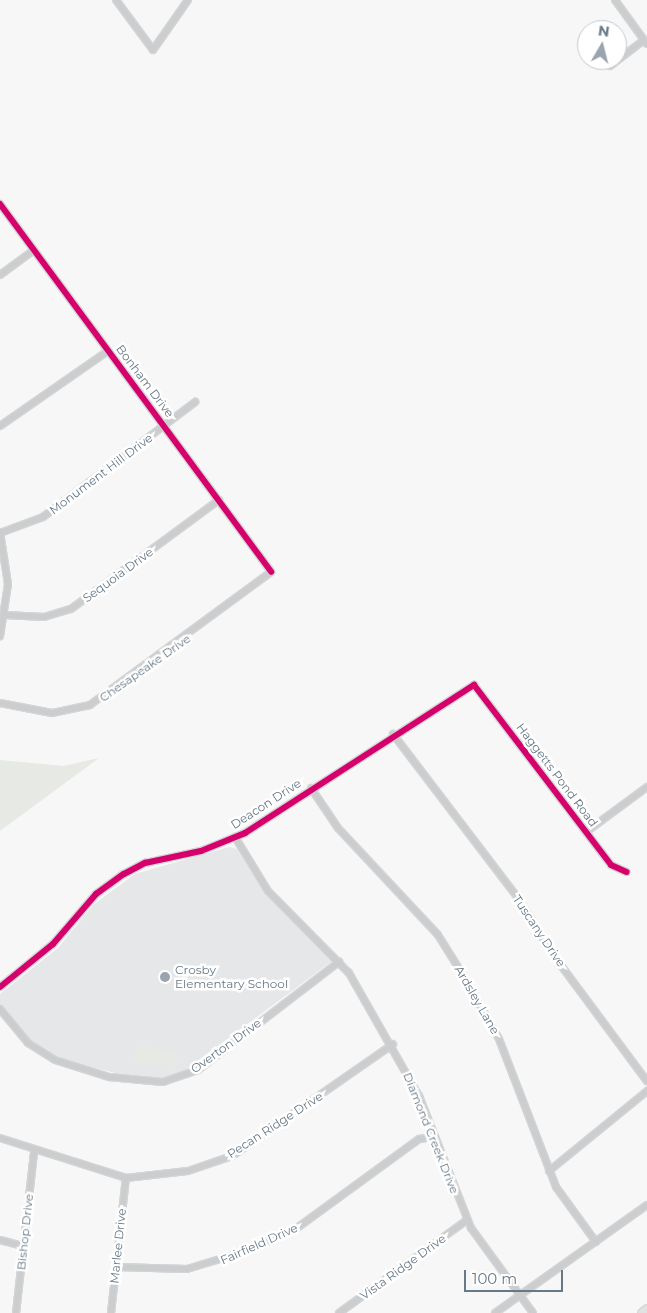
<!DOCTYPE html>
<html>
<head>
<meta charset="utf-8">
<style>
  body { margin:0 }
  #map { position:relative; width:647px; height:1313px; overflow:hidden; background:#f7f7f7; font-family:Montserrat,sans-serif }
  div>[style] { position:absolute }
  .built>* { inset:0; background:#e6e7e8 }
  .green>* { inset:0; background:#e6e9e4 }
  .roads { filter:drop-shadow(1px 0 #d4d5d6) drop-shadow(-1px 0 #d4d5d6) drop-shadow(0 1px #d4d5d6) drop-shadow(0 -1px #d4d5d6) }
  .minor>* { height:6px; margin:-3px; padding:0 3px; transform-origin:3px; border-radius:3px; background:#cccdce }
  .secondary>* { height:9px; margin:-4.5px; padding:0 4.5px; transform-origin:4.5px; border-radius:4.5px; background:#e0e1e1 }
  .cycleway>* { height:6px; margin:-3px; padding:0 3px; transform-origin:3px; border-radius:3px; background:#d6006c }
  .dots>* { width:14px; height:14px; translate:-50% -50%; box-sizing:border-box; border:2px solid #fff; border-radius:50% }
  span { translate:-50% -50%; white-space:nowrap; text-align:center; line-height:1.15; -webkit-text-stroke:5px #fff; paint-order:stroke }
  .street-label { font-size:12px; color:#677887 }
  .poi-label { font-size:12px; color:#677887 }
  .left { translate:0 -50%; text-align:left }
  .north { position:absolute; left:577px; top:20px; width:50px; height:50px; box-sizing:border-box; background:#fff; border:1px solid #c2c9cf; border-radius:50%; rotate:8deg; font-size:14px; font-weight:700; line-height:20px; text-align:center; color:#677887 }
  .north::after { content:''; display:block; margin:auto; width:18px; height:22px; background:#99a4ae; clip-path:polygon(50% 0,100% 100%,50% 72%,0 100%) }
  .scale { position:absolute; left:464px; top:1270px; width:99px; height:22px; box-sizing:border-box; border:2px solid #677887; border-top:0; padding-left:6px; font-size:15px; line-height:18px; white-space:nowrap; color:#677887; -webkit-text-stroke:4px #fff; paint-order:stroke }
</style>
</head>
<body>
<div id="map">
  <div class="built">
    <div style="clip-path:polygon(229px 847px,237px 849px,263px 891px,332px 961px,183px 1072px,165px 1078px,127px 1076px,64px 1060px,26px 1037px,0 1005px,0 994px,58px 948px,93px 905px,135px 874px)"></div>
  </div>
  <div class="green">
    <div style="clip-path:polygon(99px 758px,0 831px,0 760px,64px 766px)"></div>
    <div style="clip-path:polygon(148px 1046px,178px 1055px,176px 1066px,133px 1062px,137px 1047px)"></div>
  </div>
  <div class="roads">
    <div class="minor">
      <div style="left:116px;top:0;width:62px;rotate:53.5deg"></div>
      <div style="left:153px;top:50px;width:61px;rotate:-55deg"></div>
      <div style="left:615px;top:0;width:54px;rotate:54deg"></div>
      <div style="left:610px;top:66px;width:43px;rotate:-37.4deg"></div>
      <div style="left:0;top:204px;width:457px;rotate:53.6deg"></div>
      <div style="left:271px;top:572px;width:225px;rotate:143.7deg"></div>
      <div style="left:90px;top:705px;width:39px;rotate:168deg"></div>
      <div style="left:52px;top:713px;width:53px;rotate:-169.1deg"></div>
      <div style="left:0;top:275px;width:42px;rotate:-36.3deg"></div>
      <div style="left:0;top:426px;width:131px;rotate:-34.8deg"></div>
      <div style="left:0;top:532px;width:53px;rotate:81.3deg"></div>
      <div style="left:8px;top:584px;width:53px;rotate:98.7deg"></div>
      <div style="left:0;top:533px;width:46px;rotate:-20.4deg"></div>
      <div style="left:43px;top:517px;width:191px;rotate:-37.1deg"></div>
      <div style="left:5px;top:615px;width:39px;rotate:3deg"></div>
      <div style="left:44px;top:617px;width:28px;rotate:-17deg"></div>
      <div style="left:71px;top:609px;width:184px;rotate:-36.4deg"></div>
      <div style="left:393px;top:734px;width:206px;rotate:52.7deg"></div>
      <div style="left:518px;top:898px;width:68px;rotate:58.2deg"></div>
      <div style="left:554px;top:956px;width:156px;rotate:53.4deg"></div>
      <div style="left:311px;top:788px;width:48px;rotate:56deg"></div>
      <div style="left:338px;top:828px;width:146px;rotate:46.9deg"></div>
      <div style="left:438px;top:935px;width:47px;rotate:58deg"></div>
      <div style="left:463px;top:975px;width:73px;rotate:60.6deg"></div>
      <div style="left:499px;top:1039px;width:159px;rotate:68.9deg"></div>
      <div style="left:556px;top:1187px;width:68px;rotate:54deg"></div>
      <div style="left:586px;top:832px;width:76px;rotate:-36.4deg"></div>
      <div style="left:235px;top:837px;width:63px;rotate:58.6deg"></div>
      <div style="left:268px;top:891px;width:115px;rotate:45.4deg"></div>
      <div style="left:349px;top:973px;width:142px;rotate:60.4deg"></div>
      <div style="left:419px;top:1096px;width:142px;rotate:68.5deg"></div>
      <div style="left:471px;top:1228px;width:105px;rotate:53.9deg"></div>
      <div style="left:0;top:987px;width:68px;rotate:-39.1deg"></div>
      <div style="left:53px;top:944px;width:66px;rotate:-49.3deg"></div>
      <div style="left:96px;top:894px;width:34px;rotate:-36deg"></div>
      <div style="left:124px;top:874px;width:24px;rotate:-28deg"></div>
      <div style="left:145px;top:863px;width:57px;rotate:-12.1deg"></div>
      <div style="left:201px;top:851px;width:48px;rotate:-22.2deg"></div>
      <div style="left:245px;top:833px;width:273px;rotate:-32.9deg"></div>
      <div style="left:474px;top:685px;width:226px;rotate:52.7deg"></div>
      <div style="left:611px;top:865px;width:17px;rotate:24deg"></div>
      <div style="left:0;top:1009px;width:44px;rotate:50.5deg"></div>
      <div style="left:28px;top:1043px;width:32px;rotate:32deg"></div>
      <div style="left:55px;top:1060px;width:57px;rotate:17.5deg"></div>
      <div style="left:109px;top:1077px;width:54px;rotate:5.3deg"></div>
      <div style="left:163px;top:1082px;width:37px;rotate:-19deg"></div>
      <div style="left:198px;top:1070px;width:178px;rotate:-37.5deg"></div>
      <div style="left:0;top:1138px;width:132px;rotate:17.6deg"></div>
      <div style="left:126px;top:1178px;width:62px;rotate:-6.4deg"></div>
      <div style="left:188px;top:1171px;width:46px;rotate:-18.8deg"></div>
      <div style="left:232px;top:1156px;width:196px;rotate:-34.8deg"></div>
      <div style="left:549px;top:1171px;width:127px;rotate:-39.2deg"></div>
      <div style="left:0;top:1240px;width:24px;rotate:15deg"></div>
      <div style="left:116px;top:1267px;width:71px;rotate:1.6deg"></div>
      <div style="left:187px;top:1269px;width:66px;rotate:-16.8deg"></div>
      <div style="left:250px;top:1250px;width:52px;rotate:-25.1deg"></div>
      <div style="left:297px;top:1228px;width:151px;rotate:-36.1deg"></div>
      <div style="left:419px;top:1139px;width:15px;rotate:-8deg"></div>
      <div style="left:16px;top:1313px;width:162px;rotate:-83.6deg"></div>
      <div style="left:111px;top:1313px;width:136px;rotate:-83.7deg"></div>
      <div style="left:339px;top:1313px;width:158px;rotate:-36deg"></div>
      <div style="left:495px;top:1313px;width:186px;rotate:-35.4deg"></div>
    </div>
    <div class="secondary">
      <div style="left:642px;top:1313px;width:6px;rotate:-39deg"></div>
    </div>
  </div>
  <div class="cycleway">
    <div style="left:0;top:204px;width:457px;rotate:53.6deg"></div>
    <div style="left:0;top:987px;width:68px;rotate:-39.1deg"></div>
    <div style="left:53px;top:944px;width:66px;rotate:-49.3deg"></div>
    <div style="left:96px;top:894px;width:34px;rotate:-36deg"></div>
    <div style="left:124px;top:874px;width:24px;rotate:-28deg"></div>
    <div style="left:145px;top:863px;width:57px;rotate:-12.1deg"></div>
    <div style="left:201px;top:851px;width:48px;rotate:-22.2deg"></div>
    <div style="left:245px;top:833px;width:273px;rotate:-32.9deg"></div>
    <div style="left:474px;top:685px;width:226px;rotate:52.7deg"></div>
    <div style="left:611px;top:865px;width:17px;rotate:24deg"></div>
  </div>
  <div class="dots">
    <div style="left:165px;top:977px;background:#99a4ae"></div>
  </div>
  <div class="street-label">
    <span style="left:145px;top:381px;rotate:53deg">Bonham Drive</span>
    <span style="left:101px;top:474px;rotate:-37deg">Monument Hill Drive</span>
    <span style="left:118px;top:575px;rotate:-36deg">Sequoia Drive</span>
    <span style="left:145px;top:668px;rotate:-35deg">Chesapeake Drive</span>
    <span style="left:557px;top:775px;rotate:53deg">Haggetts Pond Road</span>
    <span style="left:266px;top:804px;rotate:-33deg">Deacon Drive</span>
    <span style="left:539px;top:931px;rotate:56deg">Tuscany Drive</span>
    <span style="left:477px;top:1000px;rotate:60deg">Ardsley Lane</span>
    <span style="left:226px;top:1046px;rotate:-36deg">Overton Drive</span>
    <span style="left:275px;top:1125px;rotate:-33deg">Pecan Ridge Drive</span>
    <span style="left:431px;top:1133px;rotate:68deg">Diamond Creek Drive</span>
    <span style="left:25px;top:1232px;rotate:-84deg">Bishop Drive</span>
    <span style="left:259px;top:1244px;rotate:-24deg">Fairfield Drive</span>
    <span style="left:118px;top:1246px;rotate:-84deg">Marlee Drive</span>
    <span style="left:403px;top:1267px;rotate:-36deg">Vista Ridge Drive</span>
  </div>
  <div class="poi-label">
    <span class="left" style="left:175px;top:977px">Crosby<br>Elementary School</span>
  </div>
  <div class="north">N</div>
  <div class="scale">100 m</div>
</div>
</body>
</html>
